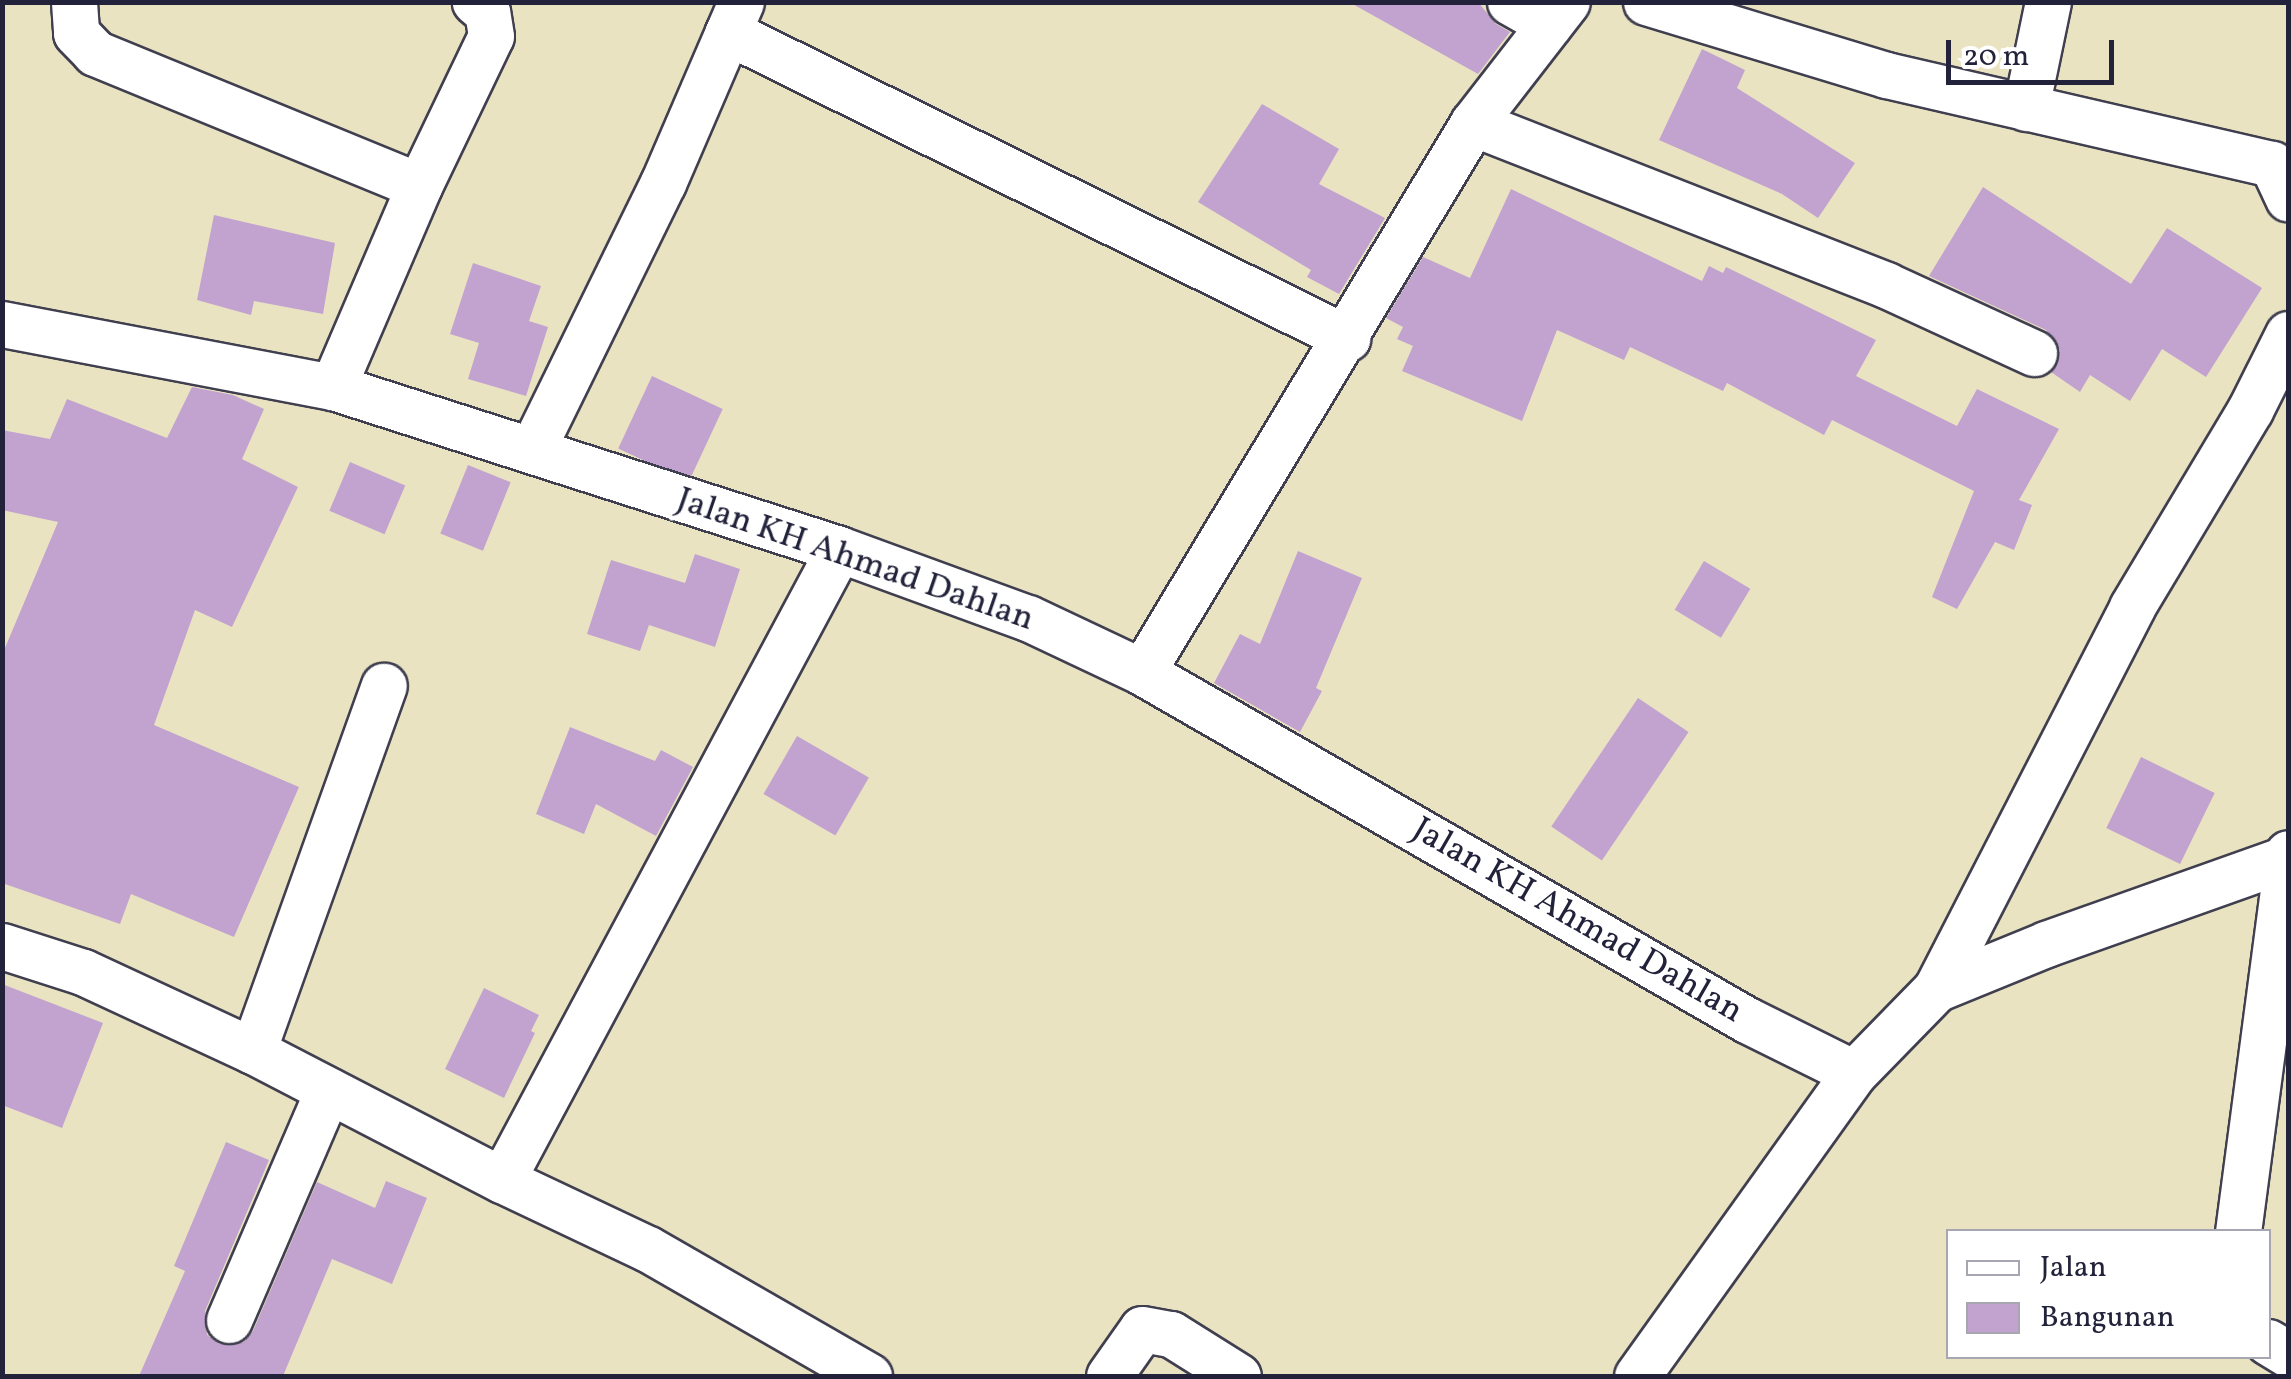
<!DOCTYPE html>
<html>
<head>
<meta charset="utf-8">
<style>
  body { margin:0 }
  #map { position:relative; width:2291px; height:1379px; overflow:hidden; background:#e9e3c2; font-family:Vollkorn,serif }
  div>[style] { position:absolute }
  .building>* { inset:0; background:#c2a3cf; transform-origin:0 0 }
  .roads { filter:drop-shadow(2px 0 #403f4f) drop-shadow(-2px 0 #403f4f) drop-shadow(0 2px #403f4f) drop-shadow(0 -2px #403f4f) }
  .minor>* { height:45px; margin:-22.5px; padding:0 22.5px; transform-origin:22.5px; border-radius:22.5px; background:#fff }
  span { translate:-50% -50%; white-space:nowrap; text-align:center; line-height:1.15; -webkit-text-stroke:9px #fff; paint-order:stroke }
  .street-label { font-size:35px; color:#22223b }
  .frame { position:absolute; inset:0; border:5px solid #22223b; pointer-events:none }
  .legend { position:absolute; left:1946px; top:1229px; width:325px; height:130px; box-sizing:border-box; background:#fff; border:2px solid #a7a7b1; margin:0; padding:12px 18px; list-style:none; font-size:30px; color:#22223b }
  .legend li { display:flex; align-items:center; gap:20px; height:50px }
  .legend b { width:50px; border:2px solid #a7a7b1 }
  .scale { position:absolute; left:1946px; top:40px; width:168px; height:45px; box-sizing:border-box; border:5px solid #22223b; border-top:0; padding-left:12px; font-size:30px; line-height:35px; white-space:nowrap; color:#22223b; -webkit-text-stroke:8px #fff; paint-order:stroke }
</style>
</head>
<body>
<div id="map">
  <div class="building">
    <div style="clip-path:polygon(1349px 2px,1478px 2px,1496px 24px,1510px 32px,1478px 74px)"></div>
    <div style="clip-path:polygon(1702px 49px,1745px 70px,1737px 88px,1855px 163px,1818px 218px,1782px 194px,1659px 140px)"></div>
    <div style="clip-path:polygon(1262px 104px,1339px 149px,1319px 184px,1385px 218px,1339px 294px,1307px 277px,1311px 270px,1198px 202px)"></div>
    <div style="clip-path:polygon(1983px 187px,2131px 284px,2167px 228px,2262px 288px,2206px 377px,2162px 349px,2130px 401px,2090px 375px,2080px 392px,2051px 372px,2060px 350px,2046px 330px,1929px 276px)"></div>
    <div style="clip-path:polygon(1511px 189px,1702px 281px,1709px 266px,1723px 273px,1726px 267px,1876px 340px,1856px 376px,1957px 426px,1977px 389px,2059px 429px,2019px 500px,2032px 505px,2014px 550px,1995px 542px,1957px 609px,1932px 597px,1974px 491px,1832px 420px,1824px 435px,1727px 383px,1723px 391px,1630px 347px,1624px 360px,1557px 330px,1522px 421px,1402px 371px,1413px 346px,1397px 339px,1403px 327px,1386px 318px,1423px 257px,1470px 278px)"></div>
    <div style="clip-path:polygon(214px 215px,335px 243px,323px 314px,254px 301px,251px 315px,197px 300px)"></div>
    <div style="clip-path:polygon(473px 263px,541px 286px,529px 321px,548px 327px,526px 396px,468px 379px,479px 343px,450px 334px)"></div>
    <div style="left:652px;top:376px;width:78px;height:80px;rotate:25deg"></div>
    <div style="clip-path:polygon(192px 387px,233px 395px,264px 409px,242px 459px,298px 487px,232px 627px,195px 610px,154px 725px,299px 787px,234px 937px,131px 894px,120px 924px,2px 883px,2px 655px,58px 522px,2px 510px,2px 430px,50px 439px,67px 399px,167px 438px)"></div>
    <div style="left:350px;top:462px;width:60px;height:53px;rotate:23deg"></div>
    <div style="left:468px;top:465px;width:46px;height:74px;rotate:22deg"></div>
    <div style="clip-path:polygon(1298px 551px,1362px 578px,1316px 688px,1322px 691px,1300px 732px,1214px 683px,1240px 634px,1260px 644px)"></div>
    <div style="clip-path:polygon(695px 554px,740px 569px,715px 647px,649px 625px,640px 651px,587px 634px,611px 560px,685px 583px)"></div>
    <div style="left:1704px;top:561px;width:54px;height:57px;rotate:31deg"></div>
    <div style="left:1638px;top:698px;width:61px;height:155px;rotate:34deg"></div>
    <div style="clip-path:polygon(570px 727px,655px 761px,661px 750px,693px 767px,656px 836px,596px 804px,584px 834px,536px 814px)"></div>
    <div style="left:797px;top:736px;width:83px;height:67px;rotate:30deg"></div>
    <div style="left:2141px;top:757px;width:82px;height:79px;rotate:26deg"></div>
    <div style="clip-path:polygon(2px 984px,103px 1023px,62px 1128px,2px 1105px)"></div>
    <div style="clip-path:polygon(484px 988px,539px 1015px,531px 1031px,535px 1033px,504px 1098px,445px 1069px)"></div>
    <div style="clip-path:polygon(226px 1142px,269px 1160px,205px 1311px,207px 1335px,220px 1344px,244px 1342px,253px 1331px,317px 1182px,375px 1208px,386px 1181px,427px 1198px,392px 1284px,332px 1259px,283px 1376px,139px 1376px,185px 1271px,174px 1266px)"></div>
  </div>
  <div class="roads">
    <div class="minor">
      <div style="left:74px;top:2px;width:31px;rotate:86deg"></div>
      <div style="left:76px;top:33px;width:28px;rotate:46deg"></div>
      <div style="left:95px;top:53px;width:350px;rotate:22.3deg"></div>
      <div style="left:419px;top:186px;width:219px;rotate:113.2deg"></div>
      <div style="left:1510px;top:2px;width:45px;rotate:29.4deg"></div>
      <div style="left:1646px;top:2px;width:251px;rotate:16.9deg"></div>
      <div style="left:1886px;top:75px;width:396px;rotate:13deg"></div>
      <div style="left:2272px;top:164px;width:38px;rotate:65deg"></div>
      <div style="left:728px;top:32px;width:691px;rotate:26.31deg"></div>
      <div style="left:2026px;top:108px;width:108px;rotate:-78.3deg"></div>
      <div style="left:1473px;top:123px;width:444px;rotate:21.4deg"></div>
      <div style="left:1886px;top:285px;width:163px;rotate:24.7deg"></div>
      <div style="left:419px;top:186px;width:166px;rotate:-64.4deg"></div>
      <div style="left:491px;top:36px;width:24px;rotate:-99deg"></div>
      <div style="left:487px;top:12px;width:16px;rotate:-140deg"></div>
      <div style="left:2px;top:324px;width:337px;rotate:10.8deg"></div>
      <div style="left:333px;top:387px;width:531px;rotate:17.75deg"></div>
      <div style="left:839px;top:549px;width:201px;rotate:20.1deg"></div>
      <div style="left:1028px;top:618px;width:126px;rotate:25.3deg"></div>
      <div style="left:1142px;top:672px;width:698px;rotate:29.91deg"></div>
      <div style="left:1747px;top:1020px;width:119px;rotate:26.4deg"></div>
      <div style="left:1854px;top:1073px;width:117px;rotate:-45.7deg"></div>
      <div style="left:1936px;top:989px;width:119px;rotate:-22.2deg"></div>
      <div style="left:2046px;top:944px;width:257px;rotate:-19.6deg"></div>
      <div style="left:533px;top:448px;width:295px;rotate:-63.9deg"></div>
      <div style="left:663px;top:183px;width:197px;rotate:-66.7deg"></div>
      <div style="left:1142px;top:672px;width:641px;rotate:-58.91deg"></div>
      <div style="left:1473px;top:123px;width:153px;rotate:-52.2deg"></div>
      <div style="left:2px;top:946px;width:85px;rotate:17.8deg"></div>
      <div style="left:83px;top:972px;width:187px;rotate:24.9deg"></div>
      <div style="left:253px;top:1051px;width:280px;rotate:27.4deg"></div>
      <div style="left:502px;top:1180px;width:161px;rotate:25.3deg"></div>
      <div style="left:648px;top:1249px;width:255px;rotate:29.9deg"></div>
      <div style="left:1936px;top:989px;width:429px;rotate:-62.8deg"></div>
      <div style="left:2132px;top:607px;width:230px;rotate:-59.1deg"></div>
      <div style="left:2250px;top:410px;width:85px;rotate:-63.4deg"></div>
      <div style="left:253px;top:1051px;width:388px;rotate:-70.3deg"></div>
      <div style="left:502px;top:1180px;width:715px;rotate:-61.89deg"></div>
      <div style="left:2238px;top:1232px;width:382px;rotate:-82.5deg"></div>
      <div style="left:229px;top:1320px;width:250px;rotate:-66.7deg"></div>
      <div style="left:2268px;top:1342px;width:23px;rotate:31deg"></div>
      <div style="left:1109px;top:1376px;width:57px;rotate:-54.9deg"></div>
      <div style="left:1142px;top:1329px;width:29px;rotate:10deg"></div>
      <div style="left:1171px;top:1334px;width:79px;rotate:32.1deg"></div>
      <div style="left:1637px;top:1376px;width:373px;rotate:-54.4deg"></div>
    </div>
  </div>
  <div class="street-label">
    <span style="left:855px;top:560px;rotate:19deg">Jalan KH Ahmad Dahlan</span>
    <span style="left:1577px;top:921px;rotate:30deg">Jalan KH Ahmad Dahlan</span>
  </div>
  <div class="frame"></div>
  <ul class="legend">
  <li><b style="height:12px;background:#fff"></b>Jalan</li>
  <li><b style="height:28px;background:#c2a3cf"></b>Bangunan</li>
  </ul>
  <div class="scale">20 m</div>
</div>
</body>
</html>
